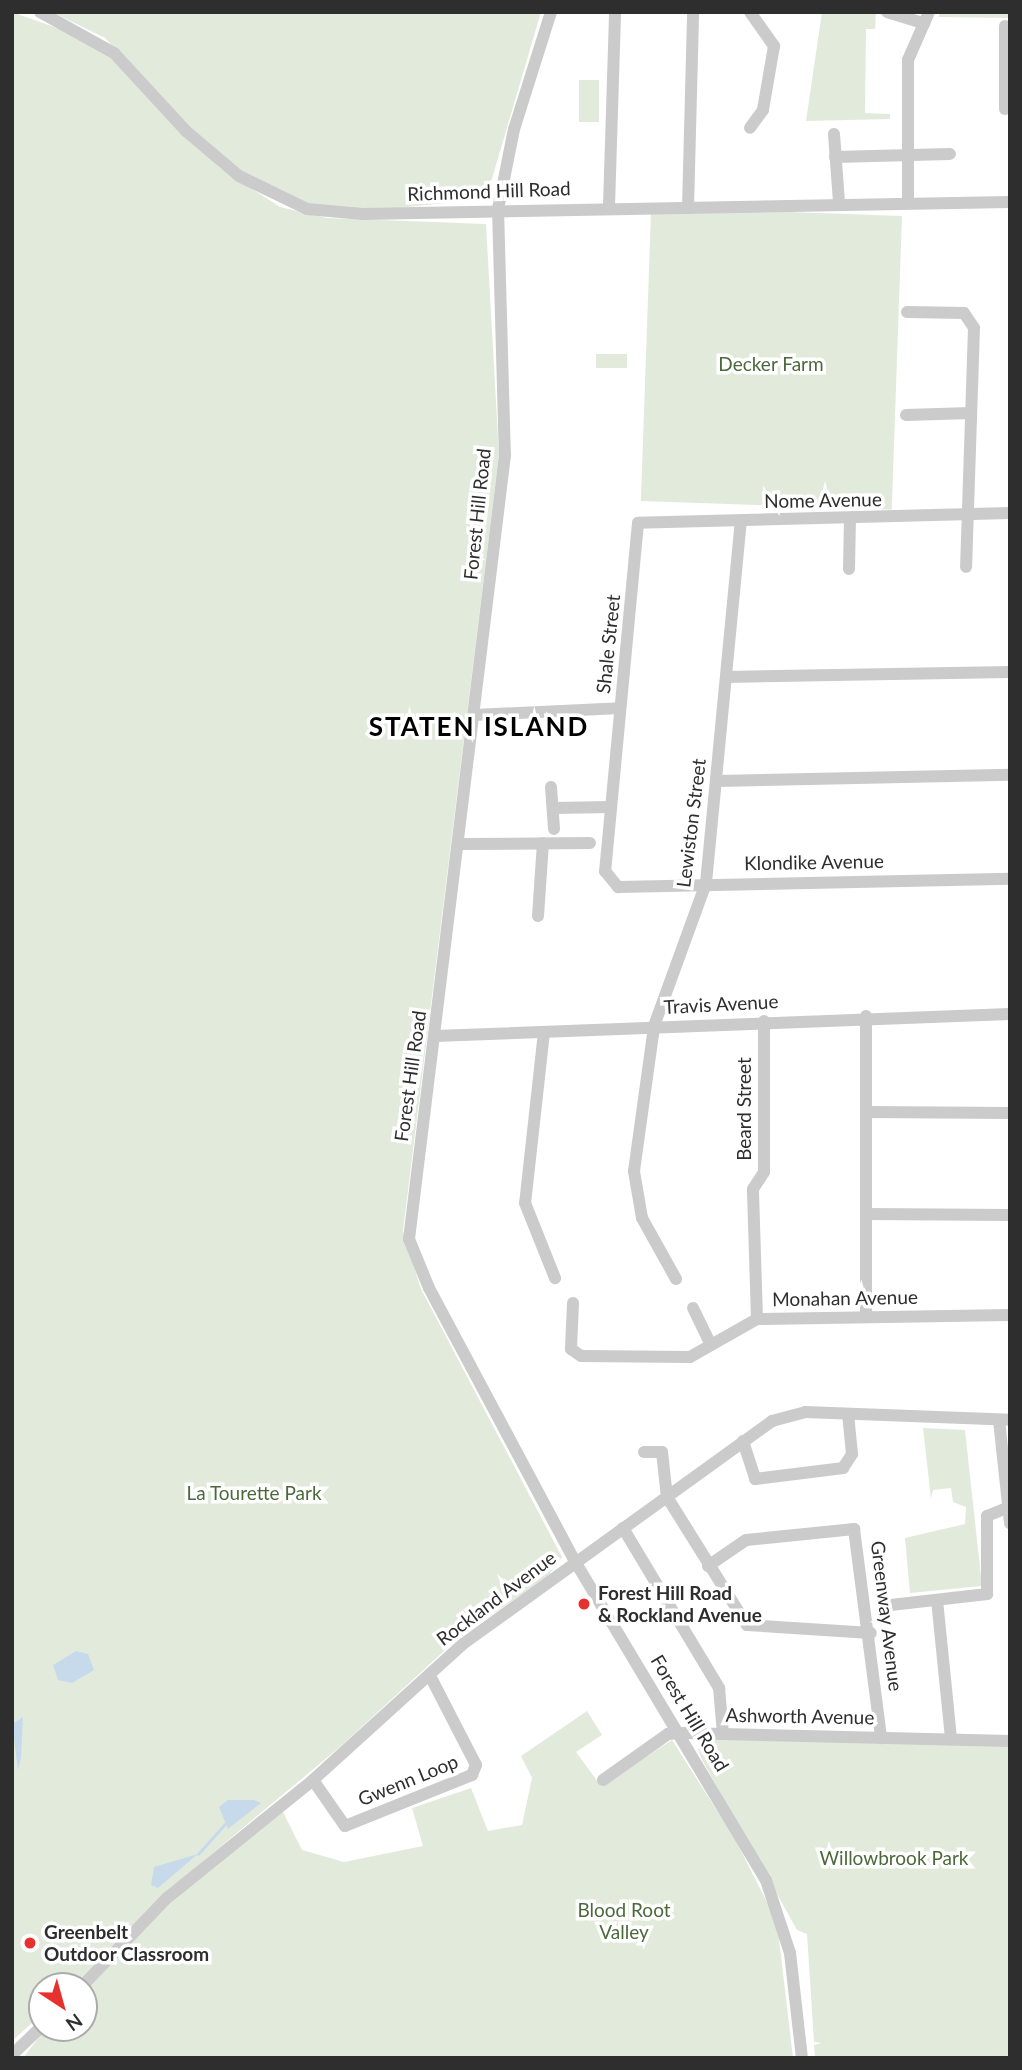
<!DOCTYPE html>
<html>
<head>
<meta charset="utf-8">
<style>
  body { margin:0 }
  #map { position:relative; width:1022px; height:2070px; overflow:hidden; background:#fff; font-family:Lato,sans-serif }
  div>[style] { position:absolute }
  .green>* { inset:0; background:#e2ebdb; transform-origin:0 0 }
  .water>* { inset:0; background:#c7daeb }
  .stream>* { height:2.5px; margin:-1.25px; padding:0 1.25px; transform-origin:1.25px; border-radius:1.25px; background:#c7daeb }
  .minor>* { height:12px; margin:-6px; padding:0 6px; transform-origin:6px; border-radius:6px; background:#cbcbcb }
  .dots>* { width:19px; height:19px; translate:-50% -50%; box-sizing:border-box; border:4px solid #fff; border-radius:50% }
  span { translate:-50% -50%; white-space:nowrap; text-align:center; line-height:1.15; -webkit-text-stroke:7px #fff; paint-order:stroke }
  .street-label { font-size:19px; color:#2e2e2e }
  .park-label { font-size:19px; color:#4c693b }
  .poi-label { font-size:19px; color:#2e2e2e; font-weight:700 }
  .left { translate:0 -50%; text-align:left }
  .district-label { font-size:26px; color:#000; font-weight:700; letter-spacing:2px }
  .frame { position:absolute; inset:0; border:14px solid #2e2e2e; pointer-events:none }
  .north { position:absolute; left:28px; top:1972px; width:70px; height:70px; box-sizing:border-box; background:#fff; border:2px solid #ababab; border-radius:50%; rotate:144deg; font-size:19px; font-weight:700; line-height:28px; text-align:center; color:#2e2e2e }
  .north::after { content:''; display:block; margin:auto; width:24px; height:32px; background:#e6322e; clip-path:polygon(50% 0,100% 100%,50% 72%,0 100%) }
</style>
</head>
<body>
<div id="map">
  <div class="green">
    <div style="clip-path:polygon(12px 12px,85px 38px,121px 66px,220px 168px,280px 207px,327px 218px,486px 224px,499px 455px,403px 1231px,421px 1289px,562px 1557px,548px 1576px,457px 1639px,341px 1746px,160px 1897px,73px 1986px,42px 1986px,42px 2014px,12px 2041px)"></div>
    <div style="clip-path:polygon(52px 12px,541px 12px,486px 199px,377px 210px,307px 206px,261px 186px,204px 141px,105px 38px)"></div>
    <div style="clip-path:polygon(822px 12px,876px 12px,875px 29px,866px 29px,865px 113px,890px 114px,890px 119px,806px 121px)"></div>
    <div style="clip-path:polygon(941px 12px,1010px 12px,1010px 18px,938px 17px)"></div>
    <div style="left:579px;top:80px;width:20px;height:42px"></div>
    <div style="left:902px;top:216px;width:294px;height:251px;rotate:92deg"></div>
    <div style="left:627px;top:354px;width:14px;height:31px;rotate:90deg"></div>
    <div style="clip-path:polygon(923px 1428px,965px 1430px,982px 1586px,910px 1593px,905px 1538px,965px 1524px,966px 1507px,953px 1502px,951px 1488px,933px 1490px,931px 1499px)"></div>
    <div style="clip-path:polygon(587px 1711px,602px 1735px,576px 1752px,601px 1786px,672px 1740px,735px 1839px,777px 1922px,793px 2058px,23px 2058px,46px 2028px,84px 2028px,84px 1990px,189px 1885px,283px 1812px,302px 1850px,344px 1862px,423px 1846px,412px 1808px,471px 1788px,488px 1831px,522px 1825px,532px 1778px,521px 1756px)"></div>
    <div style="clip-path:polygon(707px 1739px,1010px 1746px,1010px 2058px,815px 2058px,814px 2045px,822px 2043px,814px 2042px,807px 1934px,797px 1930px,702px 1760px,698px 1749px)"></div>
  </div>
  <div class="water">
    <div style="clip-path:polygon(76px 1651px,88px 1654px,94px 1670px,72px 1683px,58px 1680px,53px 1665px)"></div>
    <div style="clip-path:polygon(23px 1717px,21px 1758px,18px 1770px,12px 1724px)"></div>
    <div style="clip-path:polygon(228px 1800px,254px 1800px,261px 1803px,228px 1829px,219px 1807px)"></div>
    <div style="clip-path:polygon(198px 1854px,158px 1888px,151px 1885px,154px 1867px)"></div>
  </div>
  <div class="stream">
    <div style="left:198px;top:1854px;width:40px;rotate:-48deg"></div>
  </div>
  <div class="minor">
    <div style="left:40px;top:12px;width:85px;rotate:29deg"></div>
    <div style="left:114px;top:53px;width:106px;rotate:47.3deg"></div>
    <div style="left:186px;top:131px;width:70px;rotate:40.3deg"></div>
    <div style="left:239px;top:176px;width:76px;rotate:25.9deg"></div>
    <div style="left:307px;top:209px;width:56px;rotate:5.1deg"></div>
    <div style="left:363px;top:214px;width:647px;rotate:-1.06deg"></div>
    <div style="left:551px;top:12px;width:123px;rotate:107.5deg"></div>
    <div style="left:514px;top:129px;width:82px;rotate:101.3deg"></div>
    <div style="left:498px;top:209px;width:246px;rotate:88.4deg"></div>
    <div style="left:505px;top:455px;width:790px;rotate:96.98deg"></div>
    <div style="left:409px;top:1239px;width:53px;rotate:67.8deg"></div>
    <div style="left:429px;top:1288px;width:312px;rotate:61.9deg"></div>
    <div style="left:576px;top:1563px;width:370px;rotate:59.1deg"></div>
    <div style="left:766px;top:1880px;width:77px;rotate:71.8deg"></div>
    <div style="left:790px;top:1953px;width:106px;rotate:83.5deg"></div>
    <div style="left:750px;top:12px;width:42px;rotate:54.8deg"></div>
    <div style="left:774px;top:46px;width:65px;rotate:99.8deg"></div>
    <div style="left:763px;top:110px;width:22px;rotate:126deg"></div>
    <div style="left:887px;top:12px;width:39px;rotate:17deg"></div>
    <div style="left:1005px;top:26px;width:83px;rotate:90deg"></div>
    <div style="left:834px;top:134px;width:68px;rotate:85.8deg"></div>
    <div style="left:835px;top:157px;width:115px;rotate:-1.5deg"></div>
    <div style="left:908px;top:202px;width:142px;rotate:-90deg"></div>
    <div style="left:908px;top:60px;width:52px;rotate:-66.4deg"></div>
    <div style="left:609px;top:206px;width:194px;rotate:-88.2deg"></div>
    <div style="left:688px;top:208px;width:196px;rotate:-88.5deg"></div>
    <div style="left:907px;top:312px;width:57px;rotate:1deg"></div>
    <div style="left:964px;top:313px;width:18px;rotate:56deg"></div>
    <div style="left:974px;top:328px;width:239px;rotate:91.9deg"></div>
    <div style="left:906px;top:415px;width:65px;rotate:-1.8deg"></div>
    <div style="left:1010px;top:513px;width:372px;rotate:178.5deg"></div>
    <div style="left:638px;top:523px;width:350px;rotate:95.4deg"></div>
    <div style="left:605px;top:871px;width:21px;rotate:51deg"></div>
    <div style="left:618px;top:887px;width:392px;rotate:-1.2deg"></div>
    <div style="left:849px;top:569px;width:50px;rotate:-88.9deg"></div>
    <div style="left:726px;top:677px;width:284px;rotate:-1deg"></div>
    <div style="left:474px;top:715px;width:146px;rotate:-2.7deg"></div>
    <div style="left:717px;top:781px;width:293px;rotate:-1.2deg"></div>
    <div style="left:551px;top:787px;width:42px;rotate:85.9deg"></div>
    <div style="left:553px;top:808px;width:58px;rotate:-1deg"></div>
    <div style="left:459px;top:844px;width:131px;rotate:-0.4deg"></div>
    <div style="left:538px;top:916px;width:73px;rotate:-86.1deg"></div>
    <div style="left:544px;top:1032px;width:172px;rotate:96.3deg"></div>
    <div style="left:525px;top:1203px;width:81px;rotate:68.2deg"></div>
    <div style="left:435px;top:1036px;width:575px;rotate:-2.19deg"></div>
    <div style="left:866px;top:1112px;width:144px;rotate:0.4deg"></div>
    <div style="left:866px;top:1214px;width:144px;rotate:0.4deg"></div>
    <div style="left:676px;top:1279px;width:70px;rotate:-119.1deg"></div>
    <div style="left:642px;top:1218px;width:48px;rotate:-99.7deg"></div>
    <div style="left:634px;top:1171px;width:146px;rotate:-82.1deg"></div>
    <div style="left:654px;top:1026px;width:152px;rotate:-70deg"></div>
    <div style="left:706px;top:883px;width:364px;rotate:-84.5deg"></div>
    <div style="left:573px;top:1303px;width:46px;rotate:92.5deg"></div>
    <div style="left:571px;top:1349px;width:12px;rotate:35deg"></div>
    <div style="left:581px;top:1356px;width:109px;rotate:0.5deg"></div>
    <div style="left:690px;top:1357px;width:77px;rotate:-29.6deg"></div>
    <div style="left:757px;top:1319px;width:253px;rotate:-0.9deg"></div>
    <div style="left:693px;top:1308px;width:41px;rotate:64.1deg"></div>
    <div style="left:866px;top:1317px;width:301px;rotate:-90deg"></div>
    <div style="left:757px;top:1319px;width:130px;rotate:-91.8deg"></div>
    <div style="left:753px;top:1189px;width:20px;rotate:-57deg"></div>
    <div style="left:764px;top:1172px;width:151px;rotate:-90deg"></div>
    <div style="left:999px;top:1420px;width:104px;rotate:83.9deg"></div>
    <div style="left:743px;top:1441px;width:40px;rotate:72deg"></div>
    <div style="left:755px;top:1479px;width:89px;rotate:-7.1deg"></div>
    <div style="left:843px;top:1468px;width:17px;rotate:-57deg"></div>
    <div style="left:852px;top:1454px;width:40px;rotate:-95.7deg"></div>
    <div style="left:644px;top:1452px;width:18px"></div>
    <div style="left:662px;top:1452px;width:45px;rotate:83.7deg"></div>
    <div style="left:667px;top:1497px;width:151px;rotate:58deg"></div>
    <div style="left:747px;top:1625px;width:124px;rotate:3.7deg"></div>
    <div style="left:623px;top:1528px;width:187px;rotate:59deg"></div>
    <div style="left:719px;top:1688px;width:46px;rotate:85deg"></div>
    <div style="left:708px;top:1566px;width:46px;rotate:-34.4deg"></div>
    <div style="left:746px;top:1540px;width:109px;rotate:-5.8deg"></div>
    <div style="left:854px;top:1529px;width:211px;rotate:82.6deg"></div>
    <div style="left:937px;top:1600px;width:140px;rotate:84.2deg"></div>
    <div style="left:882px;top:1606px;width:106px;rotate:-6.5deg"></div>
    <div style="left:987px;top:1594px;width:78px;rotate:-90deg"></div>
    <div style="left:987px;top:1516px;width:18px;rotate:-22deg"></div>
    <div style="left:313px;top:1780px;width:56px;rotate:55.2deg"></div>
    <div style="left:345px;top:1826px;width:137px;rotate:-21.9deg"></div>
    <div style="left:472px;top:1775px;width:11px;rotate:-68deg"></div>
    <div style="left:476px;top:1765px;width:102px;rotate:-117.3deg"></div>
    <div style="left:603px;top:1780px;width:80px;rotate:-35.3deg"></div>
    <div style="left:668px;top:1734px;width:13px;rotate:-4deg"></div>
    <div style="left:681px;top:1733px;width:329px;rotate:1.4deg"></div>
    <div style="left:82px;top:1986px;width:122px;rotate:-46deg"></div>
    <div style="left:167px;top:1898px;width:188px;rotate:-38.9deg"></div>
    <div style="left:313px;top:1780px;width:202px;rotate:-42.2deg"></div>
    <div style="left:463px;top:1644px;width:381px;rotate:-35.8deg"></div>
    <div style="left:772px;top:1421px;width:34px;rotate:-15deg"></div>
    <div style="left:805px;top:1412px;width:205px;rotate:2.2deg"></div>
    <div style="left:12px;top:2055px;width:42px;rotate:-44deg"></div>
  </div>
  <div class="dots">
    <div style="left:584px;top:1604px;background:#e6322e"></div>
    <div style="left:30px;top:1943px;background:#e6322e"></div>
  </div>
  <div class="street-label">
    <span style="left:489px;top:191px;rotate:-2deg">Richmond Hill Road</span>
    <span style="left:823px;top:500px;rotate:-1deg">Nome Avenue</span>
    <span style="left:477px;top:514px;rotate:-84deg">Forest Hill Road</span>
    <span style="left:608px;top:644px;rotate:-84deg">Shale Street</span>
    <span style="left:691px;top:823px;rotate:-83deg">Lewiston Street</span>
    <span style="left:814px;top:862px;rotate:-1deg">Klondike Avenue</span>
    <span style="left:721px;top:1004px;rotate:-3deg">Travis Avenue</span>
    <span style="left:410px;top:1076px;rotate:-82deg">Forest Hill Road</span>
    <span style="left:744px;top:1109px;rotate:-90deg">Beard Street</span>
    <span style="left:845px;top:1298px;rotate:-1deg">Monahan Avenue</span>
    <span style="left:496px;top:1598px;rotate:-37deg">Rockland Avenue</span>
    <span style="left:887px;top:1616px;rotate:83deg">Greenway Avenue</span>
    <span style="left:690px;top:1713px;rotate:59deg">Forest Hill Road</span>
    <span style="left:800px;top:1716px;rotate:1deg">Ashworth Avenue</span>
    <span style="left:408px;top:1780px;rotate:-22deg">Gwenn Loop</span>
  </div>
  <div class="park-label">
    <span style="left:771px;top:364px">Decker Farm</span>
    <span style="left:254px;top:1493px">La Tourette Park</span>
    <span style="left:894px;top:1858px">Willowbrook Park</span>
    <span style="left:624px;top:1921px">Blood Root<br>Valley</span>
  </div>
  <div class="poi-label">
    <span class="left" style="left:598px;top:1604px">Forest Hill Road<br>&amp; Rockland Avenue</span>
    <span class="left" style="left:44px;top:1943px">Greenbelt<br>Outdoor Classroom</span>
  </div>
  <div class="district-label">
    <span style="left:479px;top:727px">STATEN ISLAND</span>
  </div>
  <div class="frame"></div>
  <div class="north">N</div>
</div>
</body>
</html>
